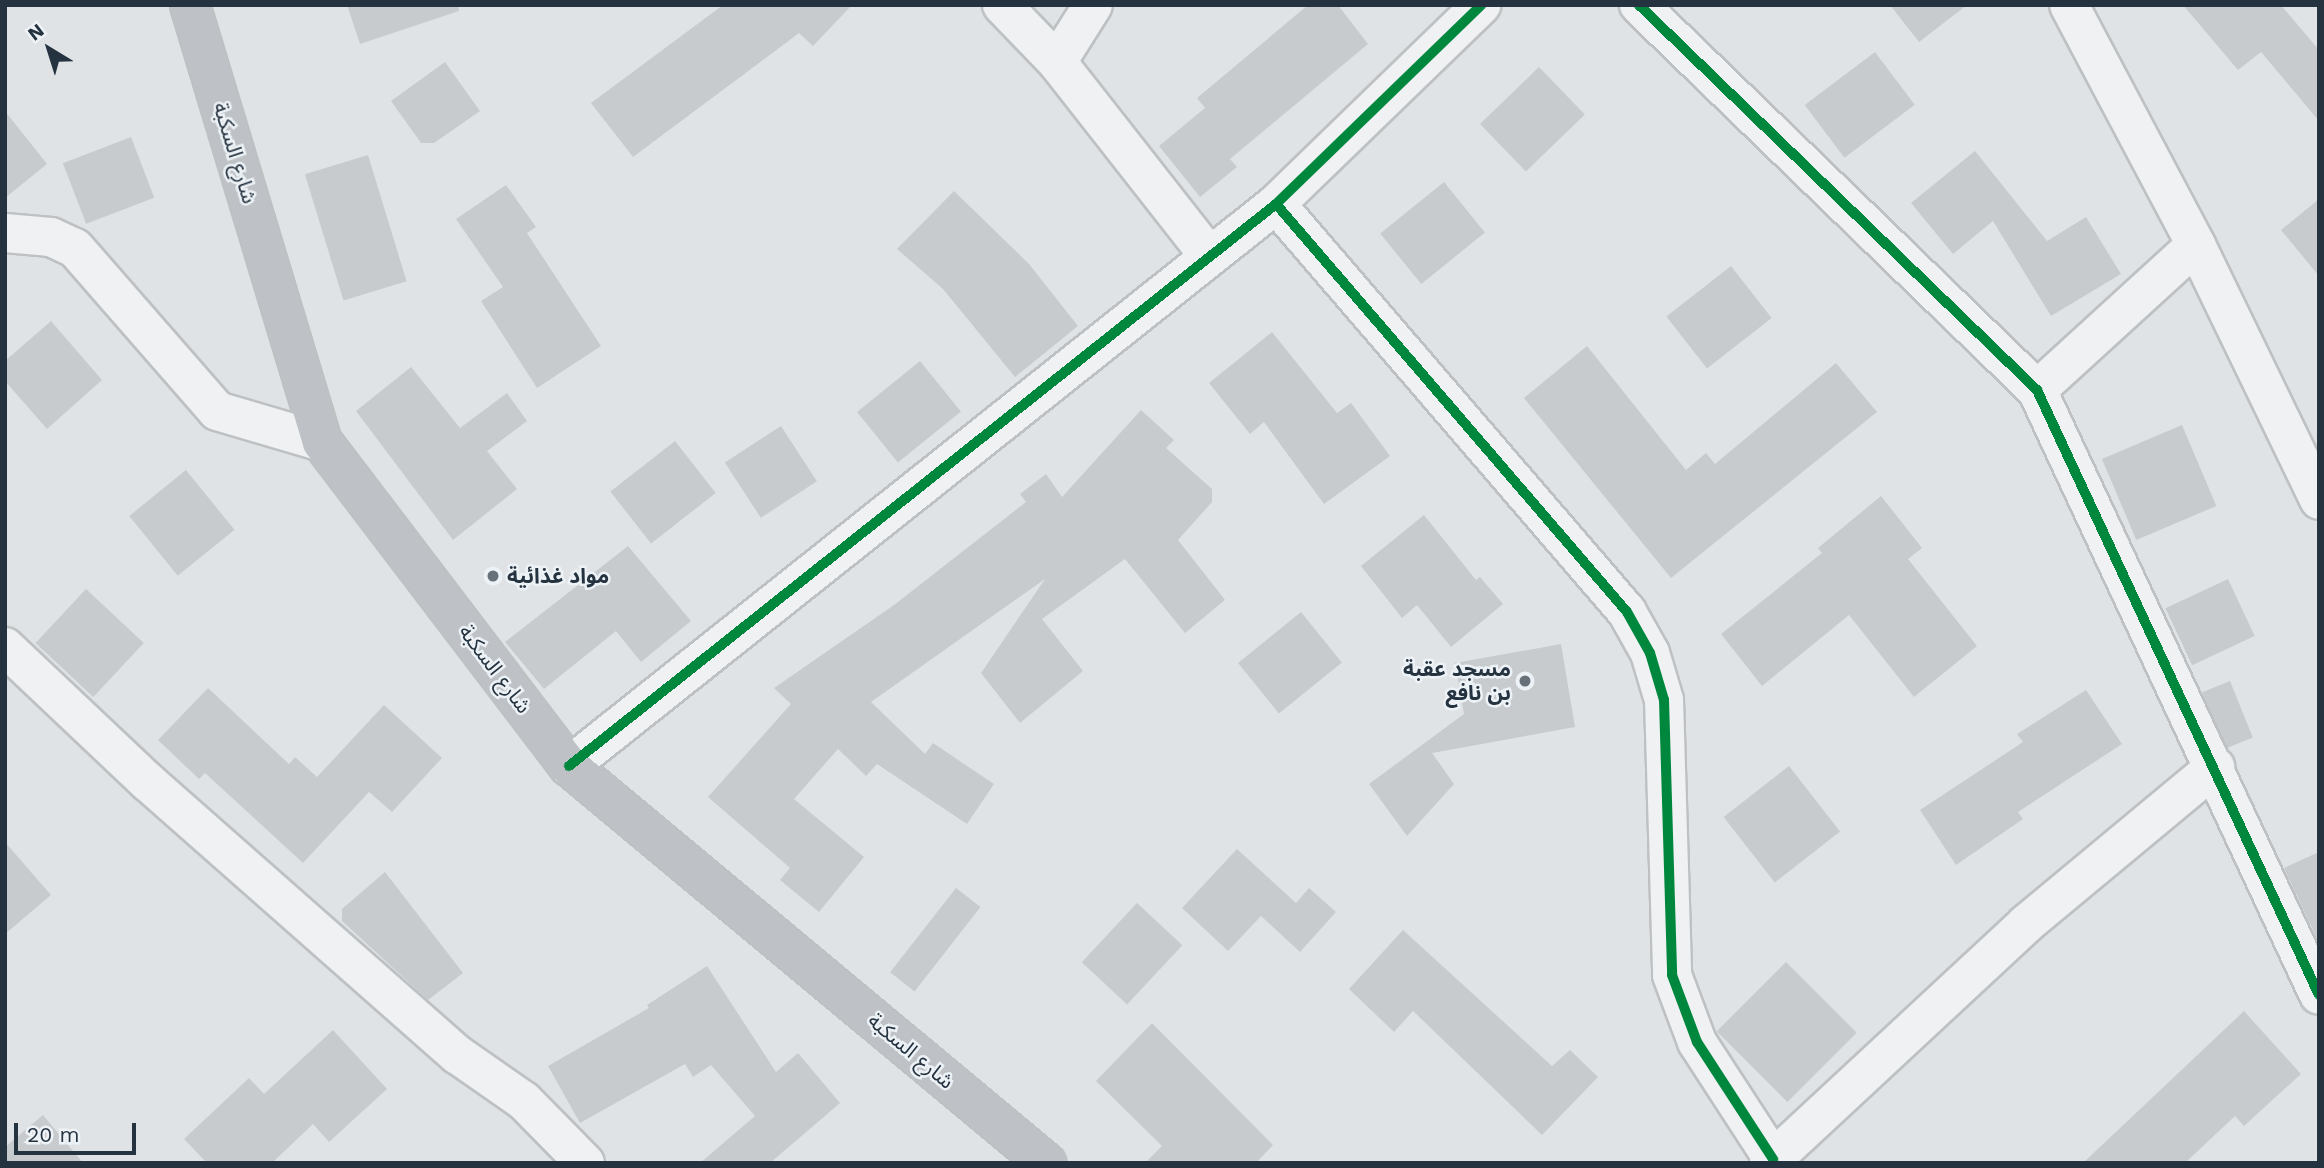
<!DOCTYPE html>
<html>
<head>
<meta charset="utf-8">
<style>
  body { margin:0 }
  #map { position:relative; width:2324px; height:1168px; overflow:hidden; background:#e0e3e5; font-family:"Work Sans","Noto Sans Arabic",sans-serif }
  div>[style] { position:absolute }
  .building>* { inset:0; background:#c8cbce; transform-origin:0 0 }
  .roads { filter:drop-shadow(2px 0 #bec1c3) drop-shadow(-2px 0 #bec1c3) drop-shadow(0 2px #bec1c3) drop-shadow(0 -2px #bec1c3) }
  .minor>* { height:38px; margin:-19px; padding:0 19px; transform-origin:19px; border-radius:19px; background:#eff1f2 }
  .secondary>* { height:38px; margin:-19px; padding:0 19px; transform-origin:19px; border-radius:19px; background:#bec2c6 }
  .cycleway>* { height:10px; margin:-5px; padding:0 5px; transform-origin:5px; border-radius:5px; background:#00873e }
  .dots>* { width:19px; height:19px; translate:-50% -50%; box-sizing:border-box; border:4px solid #edf2f6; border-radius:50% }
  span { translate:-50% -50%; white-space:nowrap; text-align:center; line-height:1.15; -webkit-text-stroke:5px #edf2f6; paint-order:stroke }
  .street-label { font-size:21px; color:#253340 }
  .poi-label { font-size:21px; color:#253340; font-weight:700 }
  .left { translate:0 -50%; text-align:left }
  .right { translate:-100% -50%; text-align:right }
  .frame { position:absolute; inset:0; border:7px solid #253340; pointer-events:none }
  .north { position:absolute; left:14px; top:14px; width:70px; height:70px; -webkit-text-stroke:5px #edf2f6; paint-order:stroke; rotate:322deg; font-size:19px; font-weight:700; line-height:28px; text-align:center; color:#253340 }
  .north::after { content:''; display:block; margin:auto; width:24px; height:32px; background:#253340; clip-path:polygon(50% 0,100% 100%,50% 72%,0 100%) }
  .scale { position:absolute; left:14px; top:1123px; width:122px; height:32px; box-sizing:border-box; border:4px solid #253340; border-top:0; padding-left:9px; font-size:21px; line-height:24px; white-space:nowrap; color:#253340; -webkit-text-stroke:5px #edf2f6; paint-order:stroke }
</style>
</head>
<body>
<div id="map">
  <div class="building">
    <div style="clip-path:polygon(347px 5px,458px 5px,459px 11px,360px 44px)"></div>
    <div style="clip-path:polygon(723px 5px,852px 5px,813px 46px,799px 33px,633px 157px,591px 103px)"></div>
    <div style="clip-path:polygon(1308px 5px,1338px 5px,1368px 44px,1230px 159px,1237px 167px,1200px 197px,1159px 146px,1205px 108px,1197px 98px)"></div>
    <div style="clip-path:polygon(1890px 5px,1967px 5px,1919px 42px)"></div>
    <div style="clip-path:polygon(2183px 5px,2281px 5px,2319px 50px,2319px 121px,2261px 52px,2238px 70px)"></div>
    <div style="left:1875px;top:52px;width:66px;height:88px;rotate:53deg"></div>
    <div style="clip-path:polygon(445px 62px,480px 111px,434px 143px,421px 143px,391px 101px)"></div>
    <div style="left:1539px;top:67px;width:66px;height:82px;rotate:46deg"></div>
    <div style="clip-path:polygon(5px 111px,47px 164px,5px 198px)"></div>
    <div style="left:131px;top:137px;width:65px;height:73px;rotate:69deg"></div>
    <div style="clip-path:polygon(1975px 151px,2047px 241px,2086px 217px,2121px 274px,2051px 316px,1993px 221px,1953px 254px,1911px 203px)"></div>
    <div style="left:368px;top:155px;width:132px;height:66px;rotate:73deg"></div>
    <div style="left:1444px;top:182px;width:65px;height:82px;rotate:51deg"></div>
    <div style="clip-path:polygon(506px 185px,536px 227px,527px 233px,601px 346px,537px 388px,481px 301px,503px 287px,456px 219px)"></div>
    <div style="clip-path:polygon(954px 191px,1029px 264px,1078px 326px,1015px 377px,943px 289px,897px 249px)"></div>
    <div style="clip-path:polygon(2319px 199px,2319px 276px,2281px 230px)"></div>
    <div style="left:1731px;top:266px;width:66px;height:82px;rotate:52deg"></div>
    <div style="clip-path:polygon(51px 321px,102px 380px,47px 429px,5px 381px,5px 361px)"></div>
    <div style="clip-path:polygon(1272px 332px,1337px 413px,1351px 403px,1390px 456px,1324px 504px,1264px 422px,1250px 434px,1209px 383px)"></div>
    <div style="clip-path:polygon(1587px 346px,1686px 470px,1706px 453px,1715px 464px,1836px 363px,1877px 412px,1671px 578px,1524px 398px)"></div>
    <div style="left:920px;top:361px;width:65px;height:81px;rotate:51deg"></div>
    <div style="clip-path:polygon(411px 367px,460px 428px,507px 393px,527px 421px,487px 451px,517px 489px,453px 540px,356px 411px)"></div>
    <div style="clip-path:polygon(1141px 410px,1174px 440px,1166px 448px,1212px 489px,1212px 502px,1178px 540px,1225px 600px,1185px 633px,1125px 559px,1042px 619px,1083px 671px,1020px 723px,981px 673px,1045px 579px,871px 702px,925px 754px,933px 743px,994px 784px,967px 824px,877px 764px,866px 776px,838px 749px,794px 799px,864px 857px,819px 912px,780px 880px,790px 868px,708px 797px,791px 704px,774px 688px,894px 605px,1026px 502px,1020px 494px,1046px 474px,1062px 497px)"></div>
    <div style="left:2182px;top:425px;width:88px;height:87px;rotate:67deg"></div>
    <div style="left:781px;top:426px;width:66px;height:67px;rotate:57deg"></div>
    <div style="left:675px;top:441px;width:66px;height:82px;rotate:52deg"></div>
    <div style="left:186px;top:470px;width:77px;height:73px;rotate:51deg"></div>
    <div style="clip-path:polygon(1881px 496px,1922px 548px,1908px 559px,1977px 646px,1914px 697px,1849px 615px,1762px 686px,1721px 634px,1822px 553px,1818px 548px)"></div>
    <div style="clip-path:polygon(1424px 515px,1476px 580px,1480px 577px,1503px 604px,1451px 647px,1417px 605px,1402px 618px,1361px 566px)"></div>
    <div style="clip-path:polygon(628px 546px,691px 621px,641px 662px,616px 631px,544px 689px,505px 642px)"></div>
    <div style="left:2228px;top:579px;width:63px;height:69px;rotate:65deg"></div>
    <div style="left:86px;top:589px;width:79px;height:74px;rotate:43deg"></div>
    <div style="left:1301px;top:612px;width:65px;height:81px;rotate:51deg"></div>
    <div style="clip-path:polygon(1561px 644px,1575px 727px,1432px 753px,1454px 784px,1407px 836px,1369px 784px,1464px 714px,1455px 663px)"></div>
    <div style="left:2230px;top:681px;width:61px;height:30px;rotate:68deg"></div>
    <div style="clip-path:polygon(208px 688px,289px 764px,295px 757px,317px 777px,384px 705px,442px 758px,392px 812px,369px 792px,303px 863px,205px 773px,199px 779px,158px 740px)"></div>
    <div style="clip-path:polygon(2086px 690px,2122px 744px,2018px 812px,2023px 819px,1956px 865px,1920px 810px,2023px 742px,2017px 734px)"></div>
    <div style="left:1789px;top:766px;width:83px;height:83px;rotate:52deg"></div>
    <div style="clip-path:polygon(5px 842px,51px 895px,5px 934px)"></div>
    <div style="clip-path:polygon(1237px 849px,1296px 903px,1309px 888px,1336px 912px,1300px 952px,1261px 916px,1228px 951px,1182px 908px)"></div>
    <div style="clip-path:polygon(2319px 852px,2319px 943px,2284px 868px)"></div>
    <div style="clip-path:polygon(385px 872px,463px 973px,428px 1000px,342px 921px,342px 909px)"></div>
    <div style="left:956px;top:888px;width:31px;height:107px;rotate:38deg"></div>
    <div style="left:1137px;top:903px;width:62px;height:81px;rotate:43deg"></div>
    <div style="clip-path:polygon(1403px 930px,1552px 1066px,1570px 1050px,1598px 1077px,1542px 1135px,1413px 1011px,1394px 1032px,1349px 989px)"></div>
    <div style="left:1786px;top:962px;width:100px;height:98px;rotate:45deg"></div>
    <div style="clip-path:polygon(707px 966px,776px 1072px,798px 1053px,840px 1103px,770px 1163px,700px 1163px,755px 1116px,711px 1065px,693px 1077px,685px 1064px,580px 1123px,548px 1066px,649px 1008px,647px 1005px)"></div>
    <div style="clip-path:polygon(2244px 1011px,2301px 1074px,2244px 1126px,2235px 1116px,2185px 1163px,2083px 1163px)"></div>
    <div style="clip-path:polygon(1152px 1023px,1273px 1145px,1256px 1163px,1145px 1163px,1162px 1146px,1096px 1081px)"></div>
    <div style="clip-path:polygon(333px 1030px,387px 1089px,329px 1142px,313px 1124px,272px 1163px,207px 1163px,184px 1139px,249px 1078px,264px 1094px)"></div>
    <div style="clip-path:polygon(43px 1115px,83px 1163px,5px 1163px,5px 1147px)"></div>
  </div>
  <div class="roads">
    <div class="minor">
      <div style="left:1002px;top:5px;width:79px;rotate:46deg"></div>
      <div style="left:1057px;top:62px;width:246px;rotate:51.9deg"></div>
      <div style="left:1639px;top:5px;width:554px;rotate:44.05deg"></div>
      <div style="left:2037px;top:390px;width:667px;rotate:65.01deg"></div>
      <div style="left:2069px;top:5px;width:272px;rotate:62.1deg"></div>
      <div style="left:2196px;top:245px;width:283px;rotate:64.2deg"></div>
      <div style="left:1057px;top:62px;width:67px;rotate:-57.7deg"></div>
      <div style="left:1276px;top:204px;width:538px;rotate:49.29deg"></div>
      <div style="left:1627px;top:612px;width:47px;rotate:60.7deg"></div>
      <div style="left:1650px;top:653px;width:49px;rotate:73.4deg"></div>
      <div style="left:1664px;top:700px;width:275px;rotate:88.3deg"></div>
      <div style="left:1672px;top:975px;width:72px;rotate:69.5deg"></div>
      <div style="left:1697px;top:1042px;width:140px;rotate:57deg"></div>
      <div style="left:5px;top:233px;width:46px;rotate:5deg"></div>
      <div style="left:51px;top:237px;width:26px;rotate:25deg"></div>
      <div style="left:75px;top:248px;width:216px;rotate:48.9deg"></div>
      <div style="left:217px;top:411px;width:109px;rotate:16.4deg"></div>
      <div style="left:2037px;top:390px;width:215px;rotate:-42.4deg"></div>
      <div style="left:5px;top:647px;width:197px;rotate:43.4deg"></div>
      <div style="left:148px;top:782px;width:413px;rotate:41.4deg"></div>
      <div style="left:458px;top:1055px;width:80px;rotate:34.9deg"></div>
      <div style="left:524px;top:1101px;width:87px;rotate:45.5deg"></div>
      <div style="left:569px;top:766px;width:903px;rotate:-38.48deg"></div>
      <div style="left:1276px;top:204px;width:286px;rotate:-44.1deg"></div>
      <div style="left:1769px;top:1163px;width:351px;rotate:-42.9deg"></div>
      <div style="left:2026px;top:924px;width:246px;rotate:-39.7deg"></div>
    </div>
    <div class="secondary">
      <div style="left:190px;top:5px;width:457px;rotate:73.2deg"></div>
      <div style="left:322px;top:442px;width:407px;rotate:52.7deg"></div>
      <div style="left:569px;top:766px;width:621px;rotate:39.77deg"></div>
    </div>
  </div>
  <div class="cycleway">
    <div style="left:1639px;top:5px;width:554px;rotate:44.05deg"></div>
    <div style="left:2037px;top:390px;width:667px;rotate:65.01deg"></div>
    <div style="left:1276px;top:204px;width:538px;rotate:49.29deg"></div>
    <div style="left:1627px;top:612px;width:47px;rotate:60.7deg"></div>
    <div style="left:1650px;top:653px;width:49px;rotate:73.4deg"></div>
    <div style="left:1664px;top:700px;width:275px;rotate:88.3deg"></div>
    <div style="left:1672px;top:975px;width:72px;rotate:69.5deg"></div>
    <div style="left:1697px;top:1042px;width:140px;rotate:57deg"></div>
    <div style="left:569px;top:766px;width:903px;rotate:-38.48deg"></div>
    <div style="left:1276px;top:204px;width:286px;rotate:-44.1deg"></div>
  </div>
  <div class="dots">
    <div style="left:493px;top:576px;background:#66717a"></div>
    <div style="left:1525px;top:681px;background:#66717a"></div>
  </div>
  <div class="street-label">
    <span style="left:235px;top:153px;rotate:73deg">شارع السكبة</span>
    <span style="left:495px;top:669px;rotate:53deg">شارع السكبة</span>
    <span style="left:911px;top:1051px;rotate:40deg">شارع السكبة</span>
  </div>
  <div class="poi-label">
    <span class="left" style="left:507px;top:576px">مواد غذائية</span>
    <span class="right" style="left:1511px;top:681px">مسجد عقبة<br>بن نافع</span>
  </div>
  <div class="frame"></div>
  <div class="north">N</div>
  <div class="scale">20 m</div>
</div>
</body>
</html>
